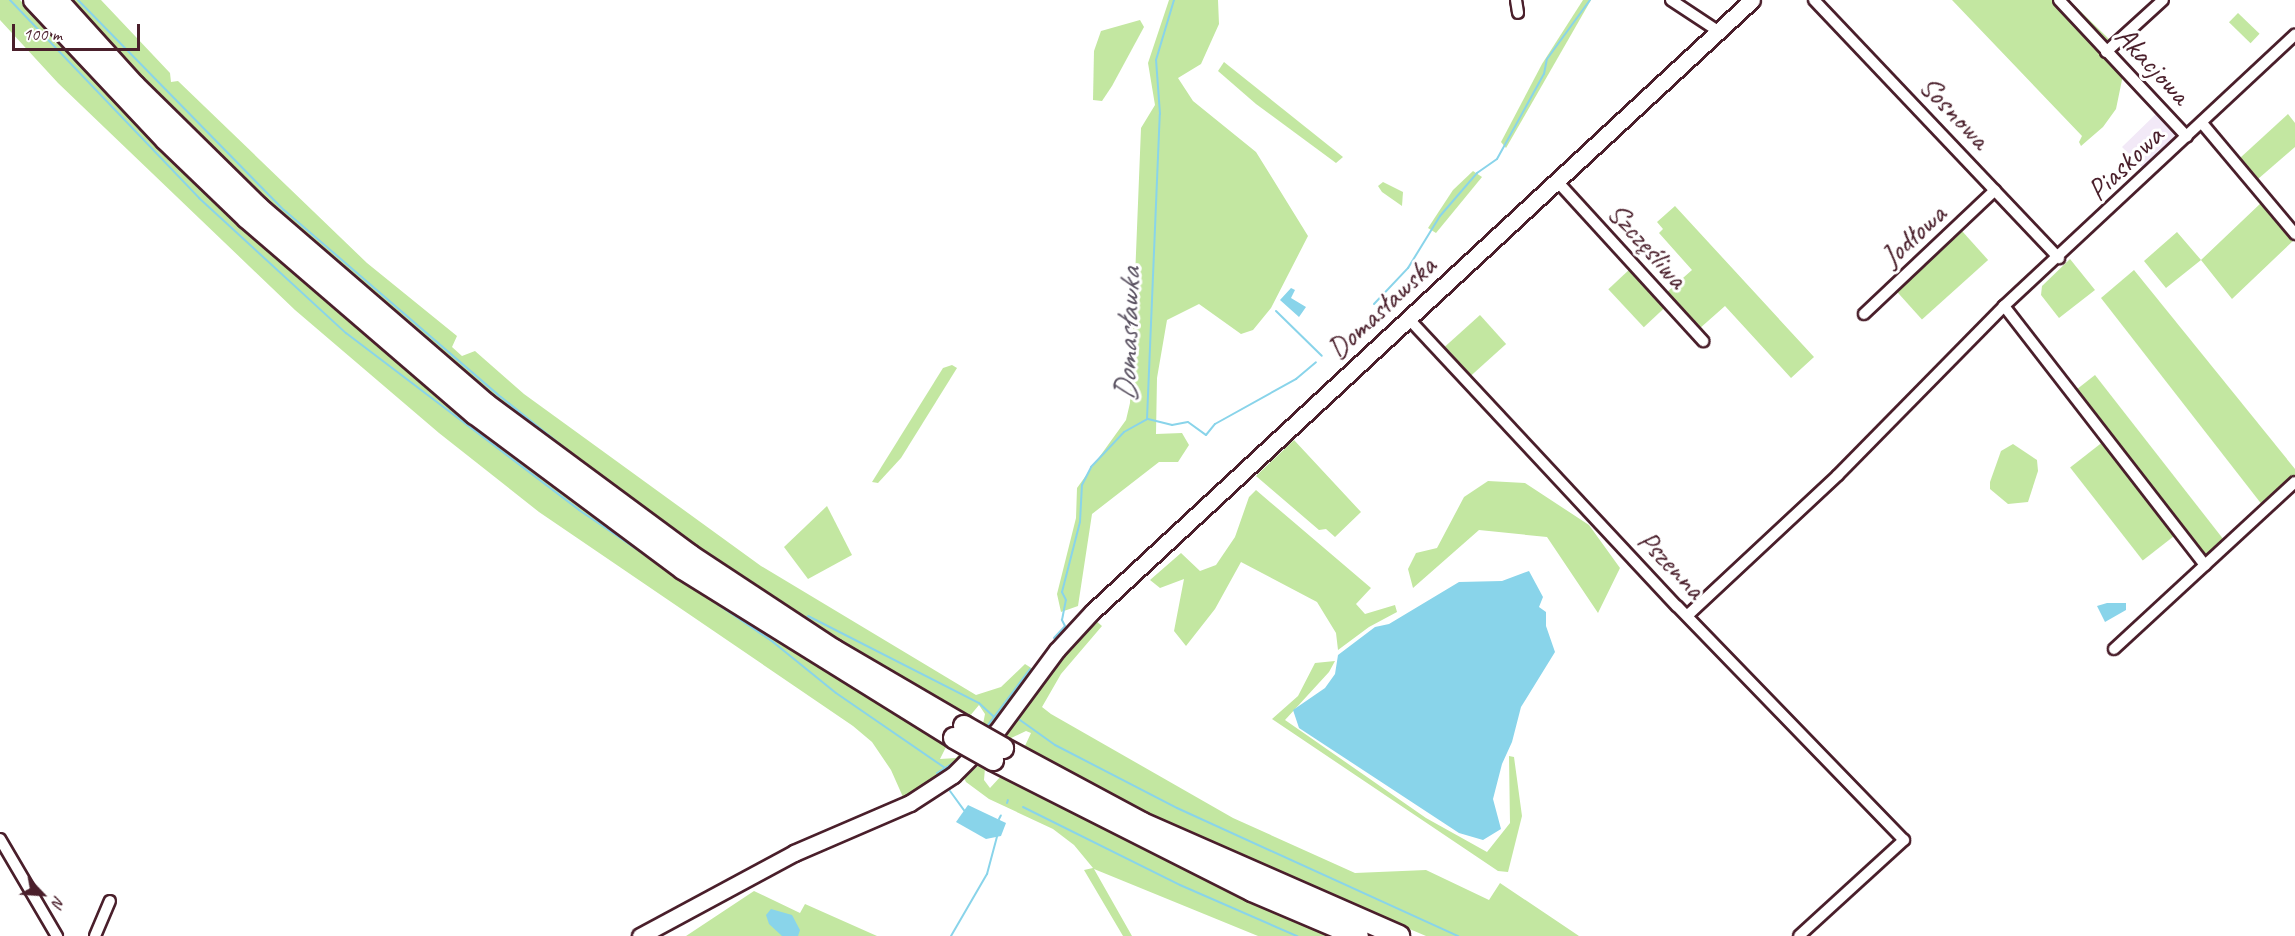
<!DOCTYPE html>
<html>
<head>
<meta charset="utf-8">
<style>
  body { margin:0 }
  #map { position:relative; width:2295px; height:936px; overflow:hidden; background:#fff; font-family:Caveat,sans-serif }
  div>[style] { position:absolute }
  .built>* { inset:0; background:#f2e9f7 }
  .green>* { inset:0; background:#c3e7a1; transform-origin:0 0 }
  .water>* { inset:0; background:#89d4ea }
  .stream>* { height:2px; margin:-1px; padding:0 1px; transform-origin:1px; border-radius:1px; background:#89d4ea }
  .roads { filter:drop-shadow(2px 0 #4a1f2b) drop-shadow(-2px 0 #4a1f2b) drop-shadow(0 2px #4a1f2b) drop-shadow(0 -2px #4a1f2b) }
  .street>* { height:10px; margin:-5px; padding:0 5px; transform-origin:5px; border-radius:5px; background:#fff }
  .secondary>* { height:15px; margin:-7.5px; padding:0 7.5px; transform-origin:7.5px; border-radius:7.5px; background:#fff }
  .highway>* { height:20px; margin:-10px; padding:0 10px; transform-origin:10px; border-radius:10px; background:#fff }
  .bridges { filter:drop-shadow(2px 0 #4a1f2b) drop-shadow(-2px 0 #4a1f2b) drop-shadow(0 2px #4a1f2b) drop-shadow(0 -2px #4a1f2b) }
  .highway-bridge>* { height:20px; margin:-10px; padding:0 10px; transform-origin:10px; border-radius:10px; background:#fff }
  span { translate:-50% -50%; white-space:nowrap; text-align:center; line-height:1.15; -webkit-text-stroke:6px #fff; paint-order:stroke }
  .street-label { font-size:30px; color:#4a1f2b }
  .water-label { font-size:32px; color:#5d5564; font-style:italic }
  .north { position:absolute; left:12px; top:864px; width:60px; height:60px; -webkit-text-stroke:4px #fff; paint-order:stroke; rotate:115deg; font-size:16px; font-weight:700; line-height:24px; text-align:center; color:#4a1f2b }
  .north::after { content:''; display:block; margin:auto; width:21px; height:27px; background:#4a1f2b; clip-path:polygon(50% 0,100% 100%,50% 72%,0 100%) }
  .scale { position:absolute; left:12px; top:24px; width:128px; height:27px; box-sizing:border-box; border:3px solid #4a1f2b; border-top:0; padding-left:8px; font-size:18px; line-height:21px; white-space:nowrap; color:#4a1f2b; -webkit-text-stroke:4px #fff; paint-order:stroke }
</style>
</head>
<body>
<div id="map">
  <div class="built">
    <div style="clip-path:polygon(2158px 112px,2179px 134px,2178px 140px,2168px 150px,2164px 146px,2156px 153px,2158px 159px,2144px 169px,2122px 147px)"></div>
  </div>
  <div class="green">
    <div style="clip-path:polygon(0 0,20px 0,212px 198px,343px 317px,458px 413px,572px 501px,711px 599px,936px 738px,946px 747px,940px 759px,956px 758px,983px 724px,985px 714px,979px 705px,969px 717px,958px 712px,795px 613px,676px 532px,485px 392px,278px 212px,160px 98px,67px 0,101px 0,170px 73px,171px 82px,178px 81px,367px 263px,457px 336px,452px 347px,462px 356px,475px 351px,524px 394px,761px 566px,976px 695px,1001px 687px,1025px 664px,1036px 671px,964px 761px,903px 797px,891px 770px,872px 742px,853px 726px,539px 512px,439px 433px,295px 310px,58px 83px,0 20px)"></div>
    <div style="clip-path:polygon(1169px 0,1218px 0,1219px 24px,1201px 64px,1178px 78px,1193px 101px,1256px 152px,1308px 236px,1271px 308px,1253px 330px,1241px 334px,1199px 304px,1167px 320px,1157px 378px,1156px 434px,1182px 433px,1189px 445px,1178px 462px,1159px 462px,1092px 514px,1078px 606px,1061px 612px,1057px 594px,1076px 518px,1077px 488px,1126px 420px,1130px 403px,1141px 128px,1155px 105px,1148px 63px)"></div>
    <div style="clip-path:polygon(1583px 0,1591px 0,1506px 148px,1501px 142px,1542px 64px)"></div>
    <div style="clip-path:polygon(1952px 0,2054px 0,2123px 75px,2116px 109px,2103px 127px,2081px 146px,2079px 142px,2082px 136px)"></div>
    <div style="clip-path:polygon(2062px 0,2069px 0,2112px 42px,2106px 44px)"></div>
    <div style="left:2238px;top:13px;width:30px;height:13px;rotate:44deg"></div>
    <div style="clip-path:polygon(1140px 20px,1144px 27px,1112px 86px,1102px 101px,1093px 100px,1094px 51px,1101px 31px)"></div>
    <div style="clip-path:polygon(1224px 62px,1343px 157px,1336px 163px,1256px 104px,1218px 71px)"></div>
    <div style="clip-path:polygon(2288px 114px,2295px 123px,2295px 147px,2258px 179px,2240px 158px)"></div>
    <div style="clip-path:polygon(1473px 171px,1482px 177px,1436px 233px,1428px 228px,1453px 190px)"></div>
    <div style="clip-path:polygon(1383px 182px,1403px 192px,1402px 206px,1382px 192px,1378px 186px)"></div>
    <div style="clip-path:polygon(2262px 202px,2294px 240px,2232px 299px,2201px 260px,2166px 288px,2144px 261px,2177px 232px,2201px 260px)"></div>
    <div style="clip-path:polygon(1675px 206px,1814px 357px,1791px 378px,1725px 306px,1699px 329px,1666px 293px,1692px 270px,1659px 233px,1663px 229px,1657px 222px)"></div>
    <div style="left:1962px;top:231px;width:39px;height:89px;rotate:48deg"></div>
    <div style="clip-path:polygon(2070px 259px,2095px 290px,2059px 318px,2041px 295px,2042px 286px)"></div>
    <div style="left:1631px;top:268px;width:52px;height:31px;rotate:47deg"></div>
    <div style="clip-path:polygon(2134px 270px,2295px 469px,2295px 476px,2263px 506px,2101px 298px)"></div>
    <div style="left:1480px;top:315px;width:39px;height:47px;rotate:48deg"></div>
    <div style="clip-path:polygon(952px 365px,957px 368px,901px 458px,878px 483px,872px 482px,943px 368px)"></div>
    <div style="left:2095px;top:375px;width:211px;height:25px;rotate:52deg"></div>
    <div style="clip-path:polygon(1294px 440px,1361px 512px,1335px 537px,1326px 529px,1319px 530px,1256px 476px)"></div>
    <div style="left:2104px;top:441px;width:118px;height:43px;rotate:52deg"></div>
    <div style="clip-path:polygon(2013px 444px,2037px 460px,2038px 471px,2028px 502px,2008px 504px,1990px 489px,1990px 482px,2001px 451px)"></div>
    <div style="clip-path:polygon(1488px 481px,1525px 483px,1589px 525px,1620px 568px,1598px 613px,1547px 537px,1479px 530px,1413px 588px,1408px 569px,1416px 553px,1437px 548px,1464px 497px)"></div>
    <div style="clip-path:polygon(1256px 490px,1371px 588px,1356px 604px,1365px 614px,1395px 605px,1397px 612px,1369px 627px,1338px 650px,1336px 633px,1317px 602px,1241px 562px,1215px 609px,1186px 646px,1174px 631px,1184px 579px,1160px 588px,1150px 580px,1181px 553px,1200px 571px,1216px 565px,1235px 537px,1249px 497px)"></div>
    <div style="clip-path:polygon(827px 506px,852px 555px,808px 579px,784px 547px)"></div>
    <div style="clip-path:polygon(1095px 620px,1102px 626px,1061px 674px,1042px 707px,1051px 714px,1233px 818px,1355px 873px,1426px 870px,1489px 900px,1500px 883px,1579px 936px,1426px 936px,1226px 851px,1119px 798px,1024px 748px,1031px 733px,1026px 731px,1009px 739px,1001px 734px,1042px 676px)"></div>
    <div style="clip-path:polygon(1335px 661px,1329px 672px,1285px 720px,1426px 818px,1487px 852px,1510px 823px,1509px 756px,1514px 757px,1522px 816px,1508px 872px,1498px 871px,1272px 719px,1298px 696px,1315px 663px)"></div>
    <div style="clip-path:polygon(979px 765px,985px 768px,984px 780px,990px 788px,1001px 776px,1011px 779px,1161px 856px,1336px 936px,1258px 936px,1094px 869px,1132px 936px,1123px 936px,1084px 870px,1093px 868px,1074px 845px,1053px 829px,989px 799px,966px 782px,964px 778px)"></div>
    <div style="clip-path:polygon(754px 891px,800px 913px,805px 904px,877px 936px,686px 936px)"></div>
  </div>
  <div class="water">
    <div style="clip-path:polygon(1291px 288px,1295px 290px,1291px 298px,1306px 307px,1299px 317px,1280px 300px)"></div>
    <div style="clip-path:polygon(1529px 571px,1543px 597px,1539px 607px,1546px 612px,1546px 626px,1555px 652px,1521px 707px,1512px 742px,1502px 764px,1493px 799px,1501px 829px,1483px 840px,1459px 833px,1299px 728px,1293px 710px,1325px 688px,1335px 674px,1338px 655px,1375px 627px,1389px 624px,1459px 582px,1502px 581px)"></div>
    <div style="clip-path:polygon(2107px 603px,2126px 603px,2126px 610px,2105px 622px,2097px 606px)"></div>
    <div style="clip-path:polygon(968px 805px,1006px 823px,1001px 836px,986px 839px,956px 822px)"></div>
    <div style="clip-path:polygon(771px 909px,792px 915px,800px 930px,798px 936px,782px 936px,769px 924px,766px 915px)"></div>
  </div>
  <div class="stream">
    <div style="left:10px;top:0;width:274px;rotate:46.3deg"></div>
    <div style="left:199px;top:198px;width:200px;rotate:42.6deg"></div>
    <div style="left:346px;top:333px;width:293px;rotate:37.2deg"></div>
    <div style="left:579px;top:510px;width:235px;rotate:34.2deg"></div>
    <div style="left:773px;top:642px;width:81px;rotate:39deg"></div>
    <div style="left:836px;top:693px;width:132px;rotate:34.5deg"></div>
    <div style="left:78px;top:0;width:294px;rotate:45.6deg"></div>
    <div style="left:284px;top:210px;width:286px;rotate:40.8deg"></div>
    <div style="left:501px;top:397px;width:122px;rotate:38.7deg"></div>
    <div style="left:1374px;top:304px;width:50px;rotate:-46.6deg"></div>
    <div style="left:1408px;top:268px;width:61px;rotate:-58.4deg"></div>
    <div style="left:1440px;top:216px;width:57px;rotate:-49.3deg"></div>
    <div style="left:1477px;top:173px;width:24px;rotate:-35deg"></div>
    <div style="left:1497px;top:159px;width:97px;rotate:-61.1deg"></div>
    <div style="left:1544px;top:74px;width:15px;rotate:-79deg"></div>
    <div style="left:1547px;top:59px;width:73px;rotate:-53.9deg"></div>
    <div style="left:1276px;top:311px;width:64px;rotate:44.4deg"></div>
    <div style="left:1148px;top:419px;width:25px;rotate:14deg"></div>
    <div style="left:1172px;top:425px;width:16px;rotate:-11deg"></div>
    <div style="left:1188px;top:422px;width:22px;rotate:36deg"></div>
    <div style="left:1206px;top:435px;width:14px;rotate:-51deg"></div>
    <div style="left:1215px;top:424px;width:93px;rotate:-29.1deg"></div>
    <div style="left:1296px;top:379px;width:26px;rotate:-40deg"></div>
    <div style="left:808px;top:616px;width:192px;rotate:27deg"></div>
    <div style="left:979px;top:703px;width:21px;rotate:43deg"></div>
    <div style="left:1054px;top:638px;width:16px;rotate:-47deg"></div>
    <div style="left:1065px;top:626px;width:7px;rotate:-117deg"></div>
    <div style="left:1062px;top:620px;width:20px;rotate:-79deg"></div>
    <div style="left:1066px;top:600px;width:9px;rotate:-117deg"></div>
    <div style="left:1062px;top:592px;width:72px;rotate:-75.6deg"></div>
    <div style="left:1080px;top:522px;width:37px;rotate:-87deg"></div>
    <div style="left:1082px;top:485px;width:20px;rotate:-63deg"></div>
    <div style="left:1091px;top:467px;width:48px;rotate:-46.7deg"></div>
    <div style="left:1124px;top:432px;width:26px;rotate:-29deg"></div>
    <div style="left:1147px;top:419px;width:305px;rotate:-87.6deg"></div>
    <div style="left:1160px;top:114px;width:54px;rotate:-94.2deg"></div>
    <div style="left:1156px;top:60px;width:63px;rotate:-73.3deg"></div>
    <div style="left:1020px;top:720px;width:43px;rotate:35.5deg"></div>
    <div style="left:1055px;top:745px;width:137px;rotate:27.3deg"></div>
    <div style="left:1177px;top:808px;width:309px;rotate:24.5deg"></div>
    <div style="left:985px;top:729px;width:75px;rotate:-53.1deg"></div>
    <div style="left:937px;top:773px;width:26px;rotate:-32deg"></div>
    <div style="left:950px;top:791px;width:24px;rotate:54deg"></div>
    <div style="left:1007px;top:803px;width:3px;rotate:-72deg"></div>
    <div style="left:1023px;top:807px;width:175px;rotate:26.4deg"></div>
    <div style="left:1180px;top:885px;width:128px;rotate:23.6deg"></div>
    <div style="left:999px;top:819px;width:4px;rotate:-63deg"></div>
    <div style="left:951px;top:936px;width:72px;rotate:-59.9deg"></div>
    <div style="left:987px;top:874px;width:39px;rotate:-75deg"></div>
  </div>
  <div class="roads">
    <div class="street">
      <div style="left:1516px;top:0;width:13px;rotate:81deg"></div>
      <div style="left:1671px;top:0;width:56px;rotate:33.4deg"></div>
      <div style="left:1814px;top:0;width:356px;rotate:46.5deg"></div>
      <div style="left:2059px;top:0;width:187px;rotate:46.9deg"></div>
      <div style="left:2106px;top:52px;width:77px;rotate:-42.4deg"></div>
      <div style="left:2202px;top:123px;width:145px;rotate:50deg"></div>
      <div style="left:1557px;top:181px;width:217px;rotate:47.6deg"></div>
      <div style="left:2004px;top:306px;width:328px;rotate:52.2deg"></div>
      <div style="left:1864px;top:314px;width:180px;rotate:-43.4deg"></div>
      <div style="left:1408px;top:318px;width:394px;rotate:47deg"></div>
      <div style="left:1677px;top:606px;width:326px;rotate:45.9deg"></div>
      <div style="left:1904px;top:840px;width:142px;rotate:137.6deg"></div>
      <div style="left:1688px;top:615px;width:205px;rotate:-43deg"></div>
      <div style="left:1838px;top:475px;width:237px;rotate:-45.5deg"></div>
      <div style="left:2004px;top:306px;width:398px;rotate:-43deg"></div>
      <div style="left:2114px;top:649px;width:246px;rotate:-42.7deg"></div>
      <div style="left:0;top:839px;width:113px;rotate:59.6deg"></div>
      <div style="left:95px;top:936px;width:38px;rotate:-67deg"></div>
    </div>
    <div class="secondary">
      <div style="left:640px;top:936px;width:175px;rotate:-28.3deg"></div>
      <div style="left:794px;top:853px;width:126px;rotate:-23.3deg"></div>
      <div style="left:910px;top:803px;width:51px;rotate:-33.1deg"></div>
      <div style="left:953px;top:775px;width:62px;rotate:-45deg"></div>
      <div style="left:997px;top:731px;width:101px;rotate:-53.5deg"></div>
      <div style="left:1057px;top:650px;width:52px;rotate:-47.4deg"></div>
      <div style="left:1092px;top:612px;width:900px;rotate:-42.84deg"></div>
    </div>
    <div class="highway">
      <div style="left:34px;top:0;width:192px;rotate:46.7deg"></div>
      <div style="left:166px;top:140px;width:112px;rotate:43.9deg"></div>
      <div style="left:247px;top:218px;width:301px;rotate:40.7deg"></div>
      <div style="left:475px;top:414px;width:259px;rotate:36.7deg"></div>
      <div style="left:683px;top:569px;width:319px;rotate:31.9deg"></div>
      <div style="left:57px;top:0;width:116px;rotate:47.8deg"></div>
      <div style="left:135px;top:86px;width:173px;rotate:44.5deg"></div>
      <div style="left:258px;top:207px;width:301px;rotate:40.8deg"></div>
      <div style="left:486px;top:404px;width:254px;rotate:36.5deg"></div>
      <div style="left:690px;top:555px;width:173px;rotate:33.4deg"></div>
      <div style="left:834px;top:650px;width:151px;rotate:30.3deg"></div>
      <div style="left:1003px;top:748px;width:158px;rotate:28.3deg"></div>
      <div style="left:1142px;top:823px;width:281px;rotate:23.7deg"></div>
      <div style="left:993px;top:760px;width:290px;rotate:26.8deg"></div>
      <div style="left:1252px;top:891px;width:115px;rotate:23deg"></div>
    </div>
  </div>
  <div class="bridges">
    <div class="highway-bridge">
      <div style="left:964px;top:726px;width:45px;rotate:29.4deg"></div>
      <div style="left:954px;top:738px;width:45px;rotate:29.4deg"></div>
    </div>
  </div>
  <div class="street-label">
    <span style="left:2153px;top:65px;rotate:47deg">Akacjowa</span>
    <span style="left:1955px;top:112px;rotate:47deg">Sosnowa</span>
    <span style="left:2125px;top:163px;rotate:-44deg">Piaskowa</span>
    <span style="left:1913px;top:235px;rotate:-43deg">Jodłowa</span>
    <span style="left:1648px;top:245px;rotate:48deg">Szczęśliwa</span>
    <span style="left:1381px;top:307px;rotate:-43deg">Domasławska</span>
    <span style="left:1672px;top:564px;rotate:46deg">Pszenna</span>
  </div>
  <div class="water-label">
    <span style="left:1128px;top:335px;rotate:-88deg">Domasławka</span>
  </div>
  <div class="north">N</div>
  <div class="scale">100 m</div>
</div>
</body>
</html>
